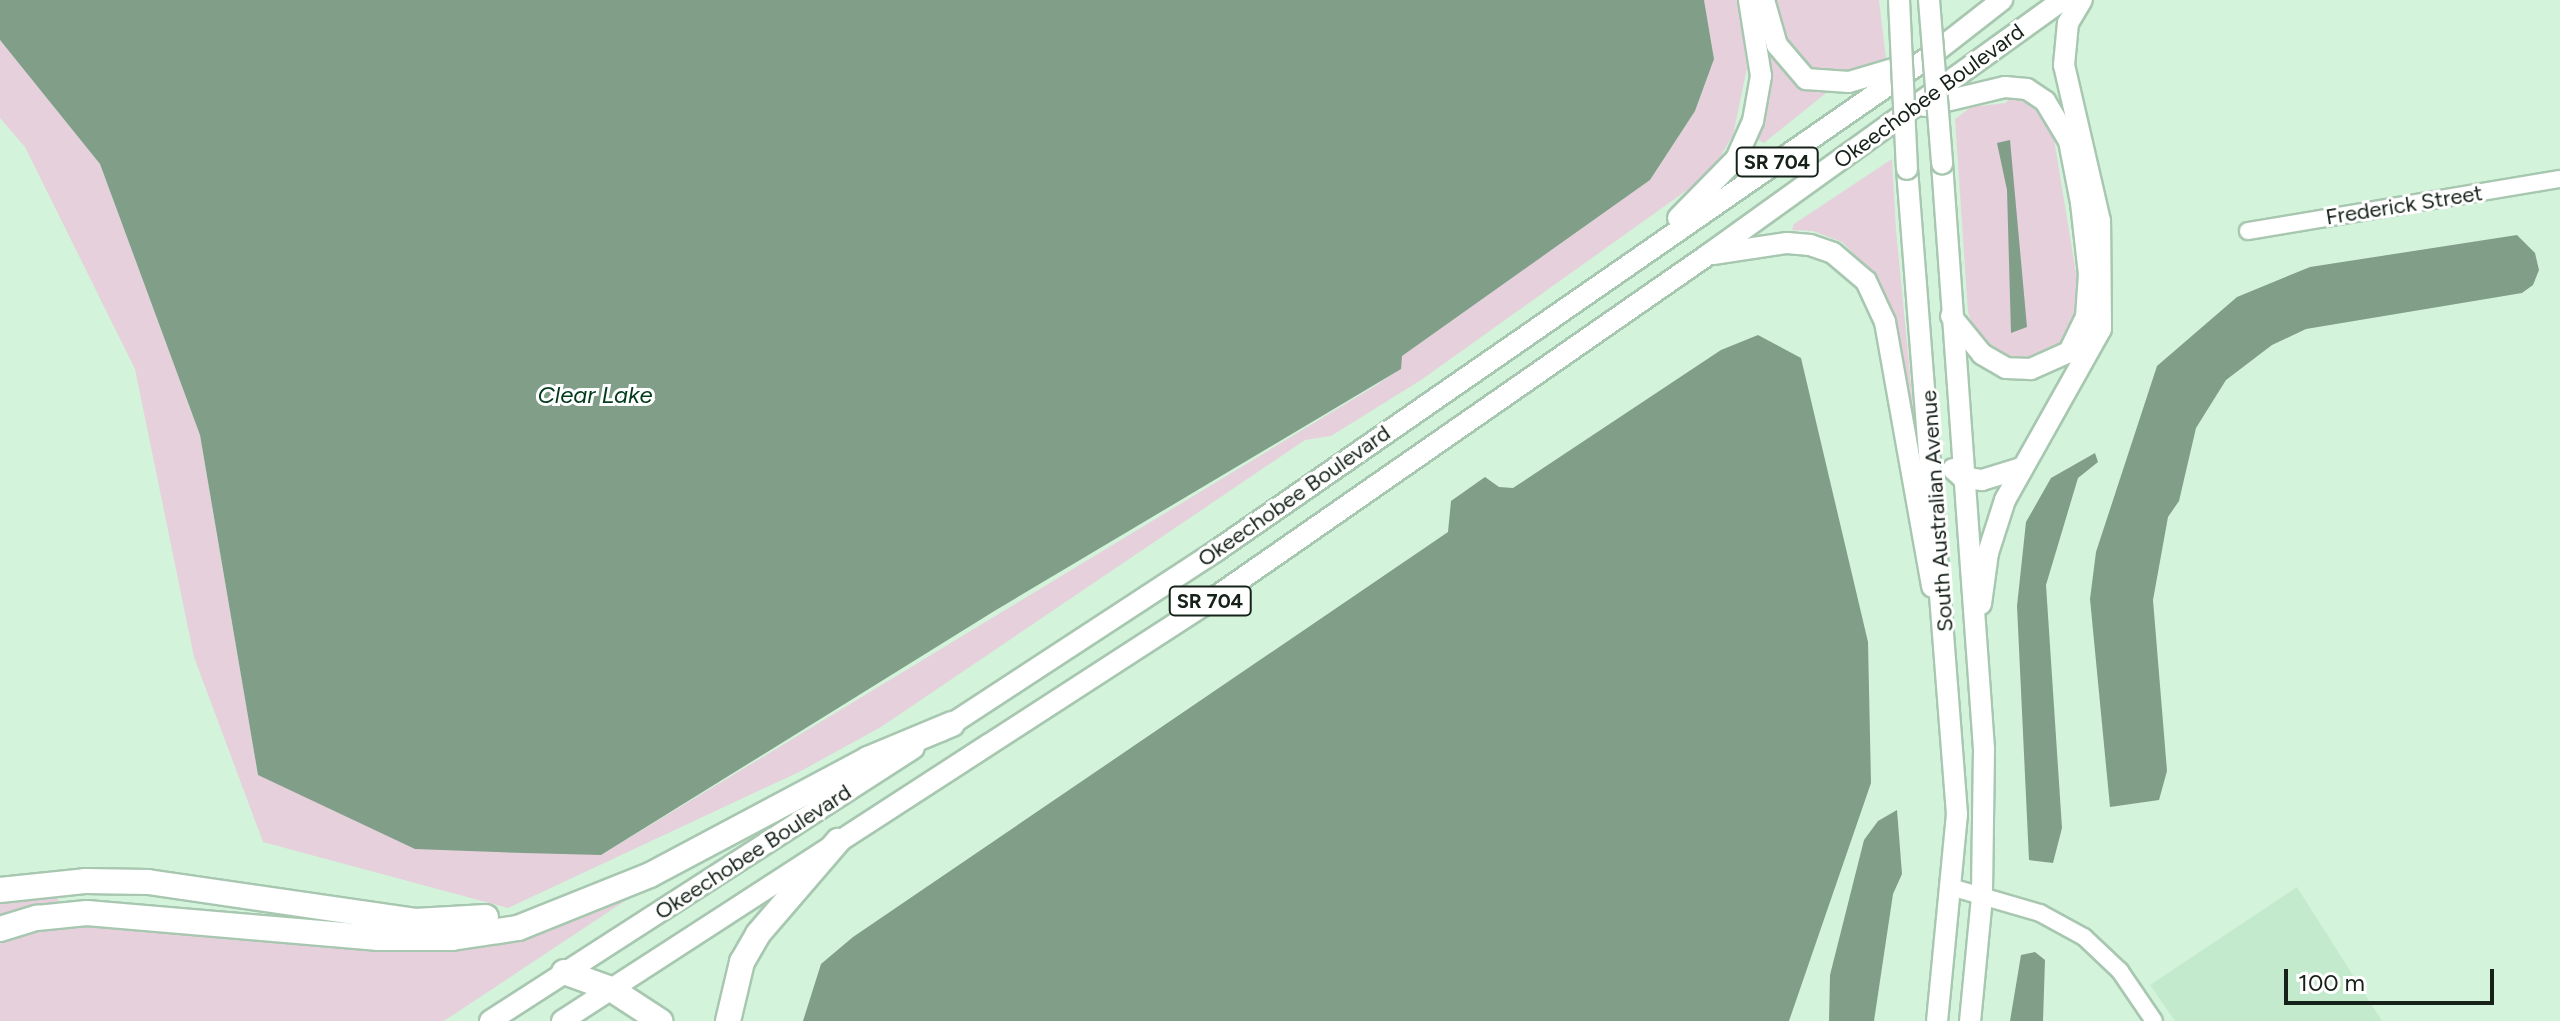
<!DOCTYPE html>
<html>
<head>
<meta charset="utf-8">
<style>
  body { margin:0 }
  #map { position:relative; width:2560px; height:1021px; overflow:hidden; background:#d4f3db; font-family:Figtree,sans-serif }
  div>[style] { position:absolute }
  .built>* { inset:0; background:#c4eacd }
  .green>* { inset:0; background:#e5d0dc }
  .water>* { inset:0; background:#819e88 }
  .roads { filter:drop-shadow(2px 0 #a8c7b0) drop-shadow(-2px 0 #a8c7b0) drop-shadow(0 2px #a8c7b0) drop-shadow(0 -2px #a8c7b0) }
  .minor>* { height:16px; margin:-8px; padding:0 8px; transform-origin:8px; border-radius:8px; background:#fff }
  .major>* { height:20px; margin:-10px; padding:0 10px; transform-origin:10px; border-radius:10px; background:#fff }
  .highway>* { height:24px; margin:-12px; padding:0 12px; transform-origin:12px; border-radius:12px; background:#fff }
  .bridges { filter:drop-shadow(2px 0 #a8c7b0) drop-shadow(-2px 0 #a8c7b0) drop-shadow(0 2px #a8c7b0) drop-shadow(0 -2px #a8c7b0) }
  .major-bridge>* { height:20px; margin:-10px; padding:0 10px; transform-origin:10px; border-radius:10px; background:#fff }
  span { translate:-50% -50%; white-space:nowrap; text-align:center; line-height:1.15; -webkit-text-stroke:6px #fff; paint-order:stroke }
  .shield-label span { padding:2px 6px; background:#fff; border:2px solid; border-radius:6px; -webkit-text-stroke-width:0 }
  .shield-label { font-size:20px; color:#162219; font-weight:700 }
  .street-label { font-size:22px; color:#162219 }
  .water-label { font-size:24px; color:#043a1c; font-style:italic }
  .scale { position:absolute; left:2284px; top:969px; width:210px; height:36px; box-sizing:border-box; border:4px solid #162219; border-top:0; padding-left:10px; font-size:24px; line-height:28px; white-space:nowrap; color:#162219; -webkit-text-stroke:6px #fff; paint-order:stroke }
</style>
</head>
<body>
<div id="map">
  <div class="built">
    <div style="clip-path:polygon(2297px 887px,2382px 1021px,2175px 1021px,2150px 985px)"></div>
  </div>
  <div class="green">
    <div style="clip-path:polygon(1704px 0,1738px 0,1747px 68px,1733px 135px,1711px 173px,1421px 380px,1331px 436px,1305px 440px,881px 727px,799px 772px,508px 908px,263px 842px,194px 657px,135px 369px,25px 147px,0 118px,0 40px,100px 164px,200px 435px,258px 775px,601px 855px,1375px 386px,1400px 369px,1402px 356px,1650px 180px,1695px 111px,1714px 59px)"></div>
    <div style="clip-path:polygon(1775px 0,1879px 0,1886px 59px,1847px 75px,1844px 70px,1834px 71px,1834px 76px,1801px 66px,1784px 45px)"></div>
    <div style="clip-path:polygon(1766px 48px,1788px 76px,1826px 93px,1764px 143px,1757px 139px,1770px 99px)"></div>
    <div style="clip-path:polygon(2011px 96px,2034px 107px,2053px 133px,2078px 285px,2073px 328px,2061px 346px,2020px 362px,1999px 358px,1977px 338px,1968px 312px,1955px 119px,1971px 107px,2006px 103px)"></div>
    <div style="clip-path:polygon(1892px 159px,1896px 230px,1919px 468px,1894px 320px,1877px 277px,1842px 242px,1813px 231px,1792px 230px,1794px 224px)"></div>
    <div style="clip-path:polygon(646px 887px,444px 1021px,0 1021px,0 939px,62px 924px,520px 934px,573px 919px)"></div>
    <div style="clip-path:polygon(53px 890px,59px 901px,0 915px,0 894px)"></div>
  </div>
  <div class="water">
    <div style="clip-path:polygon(0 0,1704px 0,1714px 59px,1695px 111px,1650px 180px,1402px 356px,1401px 369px,996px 610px,601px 855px,524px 853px,415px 849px,258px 775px,200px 435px,100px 164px,0 40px)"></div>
    <div style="clip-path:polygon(2010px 140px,2027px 327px,2011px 333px,2007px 190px,1997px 143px)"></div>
    <div style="clip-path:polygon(2517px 235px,2535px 253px,2539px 270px,2533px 285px,2522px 293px,2306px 329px,2272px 345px,2226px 380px,2196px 428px,2179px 501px,2168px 517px,2153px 600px,2167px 771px,2159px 800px,2110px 807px,2090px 599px,2096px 552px,2157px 366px,2237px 297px,2310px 267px)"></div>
    <div style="clip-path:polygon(1758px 335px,1801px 358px,1868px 642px,1871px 783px,1789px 1021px,803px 1021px,821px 964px,853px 937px,1448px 532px,1451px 501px,1485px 477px,1499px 487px,1513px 488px,1721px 350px)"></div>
    <div style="clip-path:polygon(2095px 453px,2098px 462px,2078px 478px,2046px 585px,2062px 828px,2053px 863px,2029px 860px,2017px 606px,2026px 522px,2051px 478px)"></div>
    <div style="clip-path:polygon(1897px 810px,1902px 874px,1893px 894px,1874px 1021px,1829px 1021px,1830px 975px,1864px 840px,1878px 821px)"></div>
    <div style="clip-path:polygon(2035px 952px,2045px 960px,2043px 1021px,2010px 1021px,2021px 955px)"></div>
  </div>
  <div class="roads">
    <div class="minor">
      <div style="left:2248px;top:231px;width:316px;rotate:-9.5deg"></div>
      <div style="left:1954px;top:888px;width:90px;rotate:16.2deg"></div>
      <div style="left:2040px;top:913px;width:50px;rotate:28.6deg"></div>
      <div style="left:2084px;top:937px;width:50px;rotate:43.4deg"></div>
      <div style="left:2120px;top:971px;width:60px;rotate:55.8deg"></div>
    </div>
    <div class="major">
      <div style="left:1764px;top:0;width:47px;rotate:73.9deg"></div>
      <div style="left:1777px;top:45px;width:45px;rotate:49.5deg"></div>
      <div style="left:1806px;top:79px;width:43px;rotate:4deg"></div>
      <div style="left:1849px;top:82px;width:56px;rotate:-16.5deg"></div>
      <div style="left:1925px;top:106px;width:82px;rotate:-13.4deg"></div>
      <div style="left:2005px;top:87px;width:22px;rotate:5deg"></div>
      <div style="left:2027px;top:89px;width:22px;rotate:34deg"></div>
      <div style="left:2045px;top:101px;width:47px;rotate:59deg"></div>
      <div style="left:2069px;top:141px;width:63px;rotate:79deg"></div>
      <div style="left:2081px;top:203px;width:71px;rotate:83.6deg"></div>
      <div style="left:2089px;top:274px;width:43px;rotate:94deg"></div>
      <div style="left:2086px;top:317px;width:39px;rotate:116deg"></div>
      <div style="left:2069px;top:352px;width:42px;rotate:155.9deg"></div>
      <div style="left:2031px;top:369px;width:25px;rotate:-178deg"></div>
      <div style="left:2006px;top:368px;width:28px;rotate:-150deg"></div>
      <div style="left:1982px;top:354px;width:49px;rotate:-129.2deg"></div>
      <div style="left:1942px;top:163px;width:588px;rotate:85.9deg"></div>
      <div style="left:1984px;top:749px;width:148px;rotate:90.8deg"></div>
      <div style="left:1982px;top:897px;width:125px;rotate:95.5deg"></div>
      <div style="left:1907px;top:169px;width:647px;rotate:85.57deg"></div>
      <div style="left:1957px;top:814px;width:208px;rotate:95.5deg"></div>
      <div style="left:1678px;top:218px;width:83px;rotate:-45.5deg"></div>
      <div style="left:1736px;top:159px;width:42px;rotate:-65.9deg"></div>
      <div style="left:1753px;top:121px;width:46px;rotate:-79.9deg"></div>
      <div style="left:1761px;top:76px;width:77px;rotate:-99deg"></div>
      <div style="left:1713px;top:254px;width:75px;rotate:-8.5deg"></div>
      <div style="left:1787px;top:243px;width:23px;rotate:5deg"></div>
      <div style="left:1810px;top:245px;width:24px;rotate:19deg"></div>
      <div style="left:1833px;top:253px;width:43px;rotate:40.3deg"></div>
      <div style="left:1866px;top:281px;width:45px;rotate:65.1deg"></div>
      <div style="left:1885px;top:322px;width:269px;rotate:79.9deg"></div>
      <div style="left:1953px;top:469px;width:12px;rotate:42deg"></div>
      <div style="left:1962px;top:477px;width:20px;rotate:9deg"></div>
      <div style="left:1982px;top:480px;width:39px;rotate:-17deg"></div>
      <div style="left:1981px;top:604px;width:51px;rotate:-82.2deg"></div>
      <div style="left:1988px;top:553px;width:56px;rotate:-72.2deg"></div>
      <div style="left:2005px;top:500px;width:196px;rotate:-60.7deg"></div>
      <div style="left:2101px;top:329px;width:108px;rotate:-90.5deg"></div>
      <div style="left:2100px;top:221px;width:160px;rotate:-103deg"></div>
      <div style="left:2064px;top:65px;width:42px;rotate:-84.6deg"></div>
      <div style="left:2068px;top:23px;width:27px;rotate:-59deg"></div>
      <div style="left:941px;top:731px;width:329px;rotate:-33.2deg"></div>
      <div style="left:1216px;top:551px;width:867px;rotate:-34.72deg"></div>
      <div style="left:1929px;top:57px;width:93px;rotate:-38deg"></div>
      <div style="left:490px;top:1021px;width:504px;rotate:-32.78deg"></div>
      <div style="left:562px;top:1021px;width:765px;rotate:-32.94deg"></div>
      <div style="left:1204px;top:605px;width:615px;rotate:-34.8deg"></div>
      <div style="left:1709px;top:254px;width:435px;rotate:-35.7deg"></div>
    </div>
    <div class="highway">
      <div style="left:0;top:890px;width:85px;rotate:-6deg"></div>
      <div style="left:85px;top:881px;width:63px;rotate:0.9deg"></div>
      <div style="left:148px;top:882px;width:270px;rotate:8.3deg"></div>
      <div style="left:415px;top:921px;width:71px;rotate:-3.2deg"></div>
      <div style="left:0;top:929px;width:39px;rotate:-17deg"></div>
      <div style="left:37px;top:918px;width:50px;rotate:-5.7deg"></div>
      <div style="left:87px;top:913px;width:293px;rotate:4.9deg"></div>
      <div style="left:379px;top:938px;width:73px"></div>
      <div style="left:452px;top:938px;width:67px;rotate:-8.6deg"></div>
      <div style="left:518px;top:928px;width:142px;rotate:-21.9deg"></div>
      <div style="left:650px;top:875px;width:247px;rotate:-28deg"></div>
      <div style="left:868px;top:759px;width:91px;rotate:-22.6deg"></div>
      <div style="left:564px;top:972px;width:50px;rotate:19.9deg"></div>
      <div style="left:611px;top:989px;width:59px;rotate:33.1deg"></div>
      <div style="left:728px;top:1021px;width:61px;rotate:-76.7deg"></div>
      <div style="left:742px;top:962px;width:32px;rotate:-60deg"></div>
      <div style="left:758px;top:934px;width:123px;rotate:-49.3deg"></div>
    </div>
  </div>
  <div class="bridges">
    <div class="major-bridge">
      <div style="left:1899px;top:0;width:169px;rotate:87.3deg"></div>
      <div style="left:1929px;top:0;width:164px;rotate:85.4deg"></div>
    </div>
  </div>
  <div class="shield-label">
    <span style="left:1777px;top:162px">SR 704</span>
    <span style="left:1210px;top:601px">SR 704</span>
  </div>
  <div class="street-label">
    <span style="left:1929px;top:96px;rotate:-36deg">Okeechobee Boulevard</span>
    <span style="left:2404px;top:205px;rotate:-9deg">Frederick Street</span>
    <span style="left:1294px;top:496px;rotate:-35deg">Okeechobee Boulevard</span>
    <span style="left:1937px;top:511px;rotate:-94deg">South Australian Avenue</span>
    <span style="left:753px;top:852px;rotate:-33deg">Okeechobee Boulevard</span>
  </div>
  <div class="water-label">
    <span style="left:595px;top:395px">Clear Lake</span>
  </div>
  <div class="scale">100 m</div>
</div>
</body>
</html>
